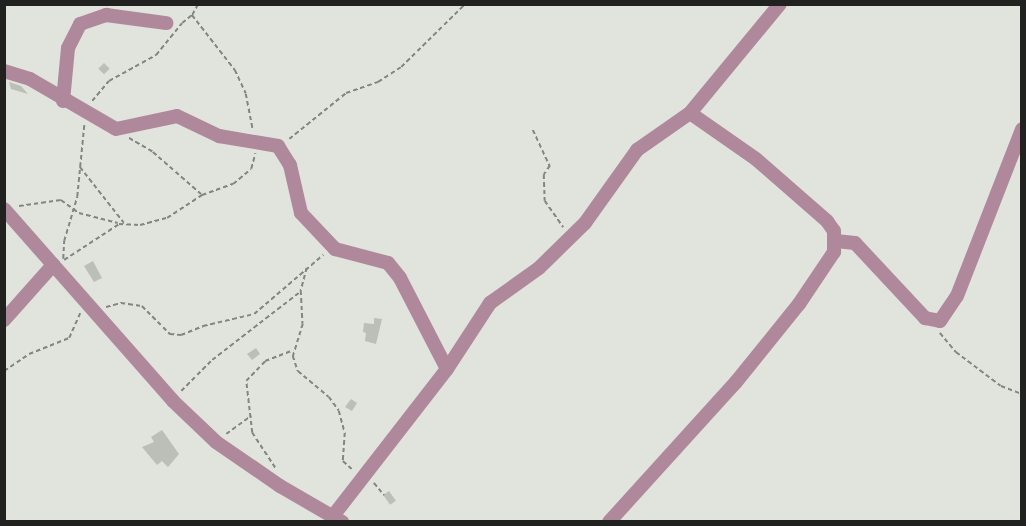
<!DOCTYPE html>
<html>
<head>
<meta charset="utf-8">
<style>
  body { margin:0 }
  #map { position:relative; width:1026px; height:526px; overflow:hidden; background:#e1e3dd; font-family:"Fira Sans",sans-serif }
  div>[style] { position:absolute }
  .building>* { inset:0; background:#bcbeb8; transform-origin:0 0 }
  .path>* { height:1.5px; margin-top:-0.75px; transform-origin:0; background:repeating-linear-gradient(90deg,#848581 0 4.5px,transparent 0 7.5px) }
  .minor>* { height:14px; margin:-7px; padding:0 7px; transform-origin:7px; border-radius:7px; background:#b0889c }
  span { translate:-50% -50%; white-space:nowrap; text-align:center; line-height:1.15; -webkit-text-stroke:4.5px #e1e3dd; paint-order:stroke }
  .frame { position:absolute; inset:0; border:6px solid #21211f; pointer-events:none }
</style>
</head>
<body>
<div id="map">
  <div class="building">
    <div style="left:104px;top:63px;width:8px;height:8px;rotate:45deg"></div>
    <div style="clip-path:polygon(9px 82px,21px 86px,28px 94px,11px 89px)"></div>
    <div style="clip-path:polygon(93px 261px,102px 278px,94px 282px,84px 266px)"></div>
    <div style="clip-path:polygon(374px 318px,382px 319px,376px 344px,365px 341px,366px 333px,363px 332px,364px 323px,374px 324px)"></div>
    <div style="clip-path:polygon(256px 348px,260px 354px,252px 360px,247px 354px)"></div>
    <div style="clip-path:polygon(351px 399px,357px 403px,352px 411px,345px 407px)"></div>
    <div style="clip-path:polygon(162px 430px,179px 454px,168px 467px,162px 461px,157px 465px,142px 447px,154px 442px,151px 437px)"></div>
    <div style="left:389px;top:491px;width:12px;height:7px;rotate:55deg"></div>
  </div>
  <div class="path">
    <div style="left:192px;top:15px;width:70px;rotate:52deg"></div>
    <div style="left:235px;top:70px;width:26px;rotate:65deg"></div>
    <div style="left:246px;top:94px;width:36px;rotate:79deg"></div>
    <div style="left:182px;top:23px;width:13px;rotate:-39deg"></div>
    <div style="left:192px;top:15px;width:13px;rotate:-61deg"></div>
    <div style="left:92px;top:101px;width:26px;rotate:-50deg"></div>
    <div style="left:109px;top:81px;width:54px;rotate:-29deg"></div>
    <div style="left:156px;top:55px;width:41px;rotate:-50.9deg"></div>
    <div style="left:533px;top:130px;width:40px;rotate:65deg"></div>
    <div style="left:550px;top:166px;width:11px;rotate:124deg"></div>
    <div style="left:544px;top:175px;width:26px;rotate:88deg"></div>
    <div style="left:545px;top:201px;width:32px;rotate:55deg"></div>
    <div style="left:129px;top:138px;width:28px;rotate:30deg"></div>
    <div style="left:153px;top:152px;width:64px;rotate:41.2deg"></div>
    <div style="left:289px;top:139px;width:73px;rotate:-38.9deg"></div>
    <div style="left:346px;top:93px;width:34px;rotate:-19deg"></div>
    <div style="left:378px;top:82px;width:27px;rotate:-33deg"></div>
    <div style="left:401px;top:67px;width:90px;rotate:-44.5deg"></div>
    <div style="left:80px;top:167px;width:71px;rotate:51.8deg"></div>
    <div style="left:19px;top:206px;width:42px;rotate:-8.1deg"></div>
    <div style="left:61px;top:200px;width:22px;rotate:36deg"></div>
    <div style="left:79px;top:213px;width:40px;rotate:14.4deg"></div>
    <div style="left:63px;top:259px;width:18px;rotate:-87deg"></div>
    <div style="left:64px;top:241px;width:46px;rotate:-73.5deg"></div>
    <div style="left:77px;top:197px;width:72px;rotate:-84.4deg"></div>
    <div style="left:64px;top:260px;width:66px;rotate:-33.2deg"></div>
    <div style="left:119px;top:224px;width:21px;rotate:3deg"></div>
    <div style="left:140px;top:225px;width:28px;rotate:-15deg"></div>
    <div style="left:167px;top:218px;width:42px;rotate:-33.3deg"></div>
    <div style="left:202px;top:195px;width:33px;rotate:-20deg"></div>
    <div style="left:233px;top:184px;width:23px;rotate:-40deg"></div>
    <div style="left:251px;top:169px;width:16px;rotate:-75deg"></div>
    <div style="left:307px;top:268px;width:24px;rotate:105deg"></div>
    <div style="left:301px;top:291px;width:33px;rotate:87deg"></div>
    <div style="left:303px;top:324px;width:34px;rotate:107deg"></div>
    <div style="left:293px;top:356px;width:16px;rotate:72deg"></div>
    <div style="left:298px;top:371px;width:40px;rotate:40deg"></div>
    <div style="left:329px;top:397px;width:17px;rotate:54deg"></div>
    <div style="left:339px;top:411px;width:23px;rotate:75deg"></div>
    <div style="left:345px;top:433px;width:28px;rotate:94deg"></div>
    <div style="left:343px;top:461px;width:12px;rotate:42deg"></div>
    <div style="left:106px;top:307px;width:16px;rotate:-15deg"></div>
    <div style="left:121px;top:303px;width:21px;rotate:8deg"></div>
    <div style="left:142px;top:306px;width:40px;rotate:45deg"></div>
    <div style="left:170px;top:334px;width:11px;rotate:5deg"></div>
    <div style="left:181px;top:335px;width:24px;rotate:-22deg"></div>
    <div style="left:203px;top:326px;width:52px;rotate:-13.2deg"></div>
    <div style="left:254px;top:314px;width:91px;rotate:-40.5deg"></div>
    <div style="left:940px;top:333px;width:25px;rotate:50deg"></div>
    <div style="left:956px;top:352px;width:56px;rotate:37.1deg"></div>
    <div style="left:1001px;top:386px;width:22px;rotate:21deg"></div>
    <div style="left:4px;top:371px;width:30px;rotate:-34deg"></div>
    <div style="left:29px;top:354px;width:43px;rotate:-21.8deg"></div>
    <div style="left:69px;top:338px;width:27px;rotate:-66deg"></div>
    <div style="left:181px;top:391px;width:44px;rotate:-45deg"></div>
    <div style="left:212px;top:360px;width:111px;rotate:-37.7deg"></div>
    <div style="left:226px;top:434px;width:31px;rotate:-36deg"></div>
    <div style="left:275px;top:468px;width:42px;rotate:-123.3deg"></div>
    <div style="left:252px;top:433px;width:52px;rotate:-96.6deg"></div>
    <div style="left:246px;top:381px;width:28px;rotate:-46deg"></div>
    <div style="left:265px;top:361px;width:30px;rotate:-21deg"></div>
    <div style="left:374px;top:483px;width:16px;rotate:50deg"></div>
  </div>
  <div class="minor">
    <div style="left:4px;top:71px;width:27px;rotate:17deg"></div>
    <div style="left:30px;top:79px;width:99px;rotate:30.2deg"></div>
    <div style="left:116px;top:129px;width:62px;rotate:-12deg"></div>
    <div style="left:177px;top:116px;width:47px;rotate:25.5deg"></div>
    <div style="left:219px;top:136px;width:60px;rotate:9.6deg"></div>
    <div style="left:278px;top:146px;width:22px;rotate:58deg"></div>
    <div style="left:290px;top:165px;width:49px;rotate:77.1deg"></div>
    <div style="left:301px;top:213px;width:50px;rotate:46.6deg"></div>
    <div style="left:335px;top:249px;width:55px;rotate:14.8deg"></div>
    <div style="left:388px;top:263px;width:19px;rotate:51deg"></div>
    <div style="left:400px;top:278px;width:102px;rotate:62.7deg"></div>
    <div style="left:63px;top:101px;width:53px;rotate:-84.6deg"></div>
    <div style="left:68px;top:48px;width:27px;rotate:-63deg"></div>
    <div style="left:80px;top:24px;width:28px;rotate:-19deg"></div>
    <div style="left:106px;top:15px;width:61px;rotate:7.6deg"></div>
    <div style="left:4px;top:209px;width:256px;rotate:48.6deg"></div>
    <div style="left:173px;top:401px;width:59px;rotate:43.6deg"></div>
    <div style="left:216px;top:442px;width:78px;rotate:34.5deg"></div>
    <div style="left:280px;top:486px;width:72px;rotate:30.1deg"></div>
    <div style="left:836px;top:241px;width:19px;rotate:6deg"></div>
    <div style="left:855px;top:243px;width:103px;rotate:47deg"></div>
    <div style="left:925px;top:318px;width:15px;rotate:11deg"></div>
    <div style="left:940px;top:321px;width:30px;rotate:-56deg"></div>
    <div style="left:957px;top:296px;width:179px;rotate:-68.7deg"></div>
    <div style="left:4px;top:320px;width:74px;rotate:-48.3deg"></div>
    <div style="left:333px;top:516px;width:186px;rotate:-52.2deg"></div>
    <div style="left:447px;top:369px;width:79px;rotate:-56.9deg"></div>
    <div style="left:490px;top:303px;width:60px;rotate:-35.5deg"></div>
    <div style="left:539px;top:268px;width:64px;rotate:-44.4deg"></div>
    <div style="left:585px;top:223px;width:90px;rotate:-54.5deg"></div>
    <div style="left:637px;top:150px;width:65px;rotate:-34.9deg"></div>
    <div style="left:690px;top:113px;width:141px;rotate:-50.5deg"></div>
    <div style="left:609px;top:522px;width:189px;rotate:-47.8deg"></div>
    <div style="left:736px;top:382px;width:100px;rotate:-51.1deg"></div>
    <div style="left:799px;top:304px;width:63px;rotate:-56.1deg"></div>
    <div style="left:834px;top:252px;width:21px;rotate:-90deg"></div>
    <div style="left:834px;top:231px;width:12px;rotate:-125deg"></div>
    <div style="left:827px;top:221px;width:94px;rotate:-138.9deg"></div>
    <div style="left:756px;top:159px;width:80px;rotate:-145.1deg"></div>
  </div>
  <div class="frame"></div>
</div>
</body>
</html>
